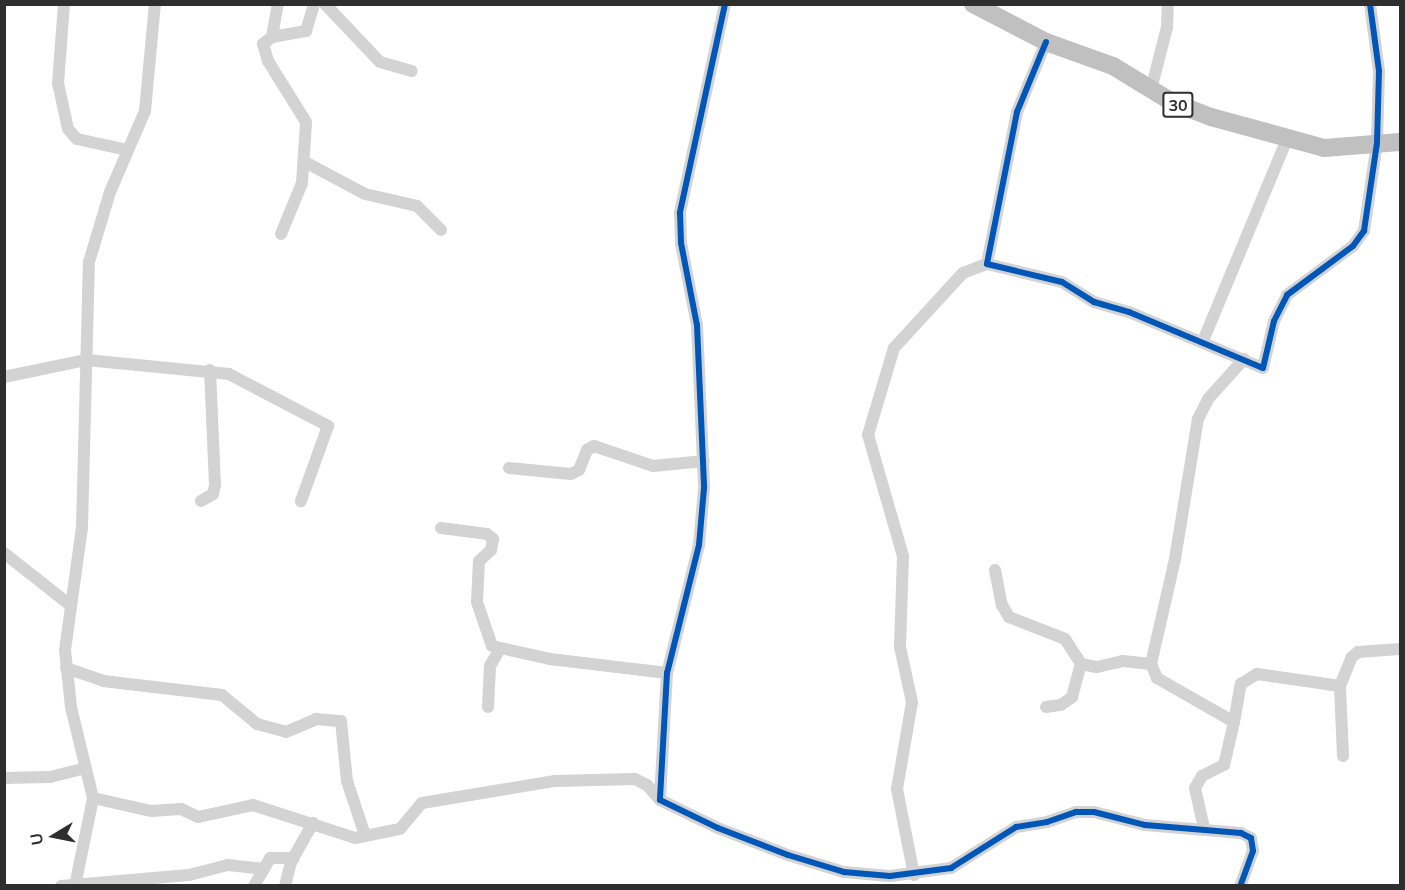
<!DOCTYPE html>
<html>
<head>
<meta charset="utf-8">
<style>
  body { margin:0 }
  #map { position:relative; width:1405px; height:890px; overflow:hidden; background:#fff; font-family:Mulish,sans-serif }
  div>[style] { position:absolute }
  .minor>* { height:12px; margin:-6px; padding:0 6px; transform-origin:6px; border-radius:6px; background:#d3d3d3 }
  .highway>* { height:18px; margin:-9px; padding:0 9px; transform-origin:9px; border-radius:9px; background:#c0c0c0 }
  .cycleway>* { height:6px; margin:-3px; padding:0 3px; transform-origin:3px; border-radius:3px; background:#0057b8 }
  span { translate:-50% -50%; white-space:nowrap; text-align:center; line-height:1.15; -webkit-text-stroke:6px #fff; paint-order:stroke }
  .shield-label span { padding:2px 4px; background:#fff; border:2px solid; border-radius:4px; -webkit-text-stroke-width:0 }
  .shield-label { font-size:16px; color:#2e2e2e; font-weight:700 }
  .frame { position:absolute; inset:0; border:6px solid #2e2e2e; pointer-events:none }
  .north { position:absolute; left:24px; top:806px; width:60px; height:60px; -webkit-text-stroke:4px #fff; paint-order:stroke; rotate:260deg; font-size:16px; font-weight:700; line-height:24px; text-align:center; color:#2e2e2e }
  .north::after { content:''; display:block; margin:auto; width:21px; height:27px; background:#2e2e2e; clip-path:polygon(50% 0,100% 100%,50% 72%,0 100%) }
</style>
</head>
<body>
<div id="map">
  <div class="minor">
    <div style="left:64px;top:4px;width:79px;rotate:94.3deg"></div>
    <div style="left:58px;top:83px;width:47px;rotate:77.7deg"></div>
    <div style="left:68px;top:129px;width:13px;rotate:48deg"></div>
    <div style="left:77px;top:139px;width:51px;rotate:12.4deg"></div>
    <div style="left:325px;top:4px;width:80px;rotate:46.5deg"></div>
    <div style="left:380px;top:62px;width:33px;rotate:16deg"></div>
    <div style="left:725px;top:4px;width:214px;rotate:102.2deg"></div>
    <div style="left:680px;top:213px;width:30px;rotate:88deg"></div>
    <div style="left:681px;top:243px;width:84px;rotate:79deg"></div>
    <div style="left:697px;top:325px;width:163px;rotate:87.5deg"></div>
    <div style="left:704px;top:488px;width:57px;rotate:95deg"></div>
    <div style="left:699px;top:545px;width:132px;rotate:104deg"></div>
    <div style="left:667px;top:673px;width:127px;rotate:93.2deg"></div>
    <div style="left:660px;top:800px;width:64px;rotate:25.8deg"></div>
    <div style="left:718px;top:828px;width:75px;rotate:21.1deg"></div>
    <div style="left:788px;top:855px;width:59px;rotate:16.9deg"></div>
    <div style="left:844px;top:872px;width:46px;rotate:5deg"></div>
    <div style="left:890px;top:876px;width:62px;rotate:-7.5deg"></div>
    <div style="left:951px;top:868px;width:77px;rotate:-32.2deg"></div>
    <div style="left:1016px;top:827px;width:31px;rotate:-9deg"></div>
    <div style="left:1047px;top:822px;width:31px;rotate:-19deg"></div>
    <div style="left:1076px;top:812px;width:18px"></div>
    <div style="left:1094px;top:812px;width:53px;rotate:14.3deg"></div>
    <div style="left:1145px;top:825px;width:96px;rotate:4.8deg"></div>
    <div style="left:1241px;top:833px;width:11px;rotate:27deg"></div>
    <div style="left:1251px;top:838px;width:13px;rotate:81deg"></div>
    <div style="left:1253px;top:851px;width:37px;rotate:110deg"></div>
    <div style="left:272px;top:37px;width:34px;rotate:-80deg"></div>
    <div style="left:1046px;top:42px;width:76px;rotate:112.5deg"></div>
    <div style="left:1017px;top:112px;width:155px;rotate:101.2deg"></div>
    <div style="left:987px;top:264px;width:77px;rotate:13.5deg"></div>
    <div style="left:1062px;top:282px;width:38px;rotate:32deg"></div>
    <div style="left:1094px;top:302px;width:36px;rotate:16deg"></div>
    <div style="left:1129px;top:312px;width:145px;rotate:22.7deg"></div>
    <div style="left:1263px;top:368px;width:48px;rotate:-76.8deg"></div>
    <div style="left:1274px;top:321px;width:29px;rotate:-63deg"></div>
    <div style="left:1287px;top:295px;width:82px;rotate:-36.6deg"></div>
    <div style="left:1353px;top:246px;width:19px;rotate:-54deg"></div>
    <div style="left:1364px;top:231px;width:89px;rotate:-81.6deg"></div>
    <div style="left:1377px;top:143px;width:72px;rotate:-88.4deg"></div>
    <div style="left:1379px;top:71px;width:68px;rotate:-97.7deg"></div>
    <div style="left:1151px;top:90px;width:65px;rotate:-75.7deg"></div>
    <div style="left:1167px;top:27px;width:23px;rotate:-88deg"></div>
    <div style="left:305px;top:162px;width:68px;rotate:28.1deg"></div>
    <div style="left:365px;top:194px;width:53px;rotate:13deg"></div>
    <div style="left:417px;top:206px;width:34px;rotate:45deg"></div>
    <div style="left:281px;top:234px;width:55px;rotate:-67.6deg"></div>
    <div style="left:302px;top:183px;width:61px;rotate:-86.2deg"></div>
    <div style="left:306px;top:122px;width:72px;rotate:-121.9deg"></div>
    <div style="left:268px;top:61px;width:18px;rotate:-106deg"></div>
    <div style="left:263px;top:44px;width:11px;rotate:-38deg"></div>
    <div style="left:272px;top:37px;width:35px;rotate:-10deg"></div>
    <div style="left:306px;top:31px;width:28px;rotate:-73deg"></div>
    <div style="left:1203px;top:341px;width:219px;rotate:-67.4deg"></div>
    <div style="left:4px;top:377px;width:84px;rotate:-11.7deg"></div>
    <div style="left:86px;top:360px;width:144px;rotate:5.6deg"></div>
    <div style="left:229px;top:374px;width:112px;rotate:27.7deg"></div>
    <div style="left:328px;top:426px;width:80px;rotate:109.8deg"></div>
    <div style="left:509px;top:468px;width:62px;rotate:5.5deg"></div>
    <div style="left:571px;top:474px;width:9px;rotate:-27deg"></div>
    <div style="left:579px;top:470px;width:22px;rotate:-68deg"></div>
    <div style="left:587px;top:450px;width:8px;rotate:-30deg"></div>
    <div style="left:594px;top:446px;width:62px;rotate:18.7deg"></div>
    <div style="left:653px;top:466px;width:51px;rotate:-5.6deg"></div>
    <div style="left:201px;top:501px;width:14px;rotate:-30deg"></div>
    <div style="left:213px;top:494px;width:9px;rotate:-77deg"></div>
    <div style="left:215px;top:485px;width:115px;rotate:-92.5deg"></div>
    <div style="left:441px;top:528px;width:46px;rotate:7.4deg"></div>
    <div style="left:487px;top:534px;width:8px;rotate:40deg"></div>
    <div style="left:493px;top:539px;width:11px;rotate:100deg"></div>
    <div style="left:491px;top:550px;width:16px;rotate:137deg"></div>
    <div style="left:479px;top:561px;width:41px;rotate:92.8deg"></div>
    <div style="left:477px;top:602px;width:46px;rotate:71.2deg"></div>
    <div style="left:492px;top:646px;width:59px;rotate:12.6deg"></div>
    <div style="left:550px;top:659px;width:118px;rotate:6.8deg"></div>
    <div style="left:4px;top:553px;width:84px;rotate:38.2deg"></div>
    <div style="left:995px;top:570px;width:36px;rotate:79deg"></div>
    <div style="left:1002px;top:605px;width:14px;rotate:60deg"></div>
    <div style="left:1009px;top:617px;width:60px;rotate:21.4deg"></div>
    <div style="left:1065px;top:639px;width:30px;rotate:57deg"></div>
    <div style="left:1081px;top:664px;width:16px;rotate:11deg"></div>
    <div style="left:1097px;top:667px;width:27px;rotate:-13deg"></div>
    <div style="left:1123px;top:661px;width:28px;rotate:6deg"></div>
    <div style="left:66px;top:668px;width:39px;rotate:19deg"></div>
    <div style="left:103px;top:681px;width:120px;rotate:6.7deg"></div>
    <div style="left:222px;top:695px;width:45px;rotate:39.6deg"></div>
    <div style="left:257px;top:724px;width:30px;rotate:15deg"></div>
    <div style="left:286px;top:732px;width:33px;rotate:-23deg"></div>
    <div style="left:316px;top:719px;width:25px;rotate:5deg"></div>
    <div style="left:341px;top:721px;width:60px;rotate:84.3deg"></div>
    <div style="left:347px;top:781px;width:57px;rotate:71.6deg"></div>
    <div style="left:488px;top:707px;width:41px;rotate:-87.2deg"></div>
    <div style="left:490px;top:666px;width:20px;rotate:-60deg"></div>
    <div style="left:1046px;top:707px;width:15px;rotate:-8deg"></div>
    <div style="left:1061px;top:705px;width:14px;rotate:-36deg"></div>
    <div style="left:1072px;top:697px;width:34px;rotate:-75deg"></div>
    <div style="left:1234px;top:722px;width:39px;rotate:-80deg"></div>
    <div style="left:1241px;top:684px;width:19px;rotate:-32deg"></div>
    <div style="left:1257px;top:674px;width:84px;rotate:8.2deg"></div>
    <div style="left:1343px;top:756px;width:70px;rotate:-92.5deg"></div>
    <div style="left:1340px;top:686px;width:31px;rotate:-68deg"></div>
    <div style="left:1352px;top:657px;width:8px;rotate:-40deg"></div>
    <div style="left:1358px;top:652px;width:42px;rotate:-4.1deg"></div>
    <div style="left:4px;top:778px;width:46px;rotate:-1.2deg"></div>
    <div style="left:50px;top:777px;width:36px;rotate:-14deg"></div>
    <div style="left:93px;top:798px;width:59px;rotate:12.6deg"></div>
    <div style="left:151px;top:811px;width:30px;rotate:-4deg"></div>
    <div style="left:181px;top:809px;width:19px;rotate:25deg"></div>
    <div style="left:198px;top:817px;width:56px;rotate:-12.3deg"></div>
    <div style="left:253px;top:805px;width:107px;rotate:17.9deg"></div>
    <div style="left:355px;top:838px;width:46px;rotate:-11.3deg"></div>
    <div style="left:400px;top:829px;width:34px;rotate:-50deg"></div>
    <div style="left:422px;top:803px;width:135px;rotate:-9.4deg"></div>
    <div style="left:555px;top:781px;width:80px;rotate:-1.4deg"></div>
    <div style="left:635px;top:779px;width:13px;rotate:27deg"></div>
    <div style="left:647px;top:785px;width:20px;rotate:49deg"></div>
    <div style="left:1204px;top:828px;width:41px;rotate:-102.7deg"></div>
    <div style="left:1195px;top:788px;width:14px;rotate:-60deg"></div>
    <div style="left:1202px;top:776px;width:25px;rotate:-27deg"></div>
    <div style="left:1224px;top:765px;width:44px;rotate:-76.9deg"></div>
    <div style="left:1234px;top:722px;width:89px;rotate:-150.3deg"></div>
    <div style="left:1157px;top:678px;width:15px;rotate:-113deg"></div>
    <div style="left:1151px;top:664px;width:108px;rotate:-77.1deg"></div>
    <div style="left:1175px;top:559px;width:142px;rotate:-80.7deg"></div>
    <div style="left:1198px;top:419px;width:22px;rotate:-63deg"></div>
    <div style="left:1208px;top:399px;width:54px;rotate:-48deg"></div>
    <div style="left:914px;top:875px;width:88px;rotate:-101.2deg"></div>
    <div style="left:897px;top:789px;width:88px;rotate:-80.2deg"></div>
    <div style="left:912px;top:702px;width:56px;rotate:-102.3deg"></div>
    <div style="left:900px;top:647px;width:91px;rotate:-88.1deg"></div>
    <div style="left:903px;top:556px;width:126px;rotate:-106.1deg"></div>
    <div style="left:868px;top:435px;width:91px;rotate:-73.4deg"></div>
    <div style="left:894px;top:348px;width:102px;rotate:-47.4deg"></div>
    <div style="left:963px;top:273px;width:26px;rotate:-21deg"></div>
    <div style="left:61px;top:886px;width:128px;rotate:-4.9deg"></div>
    <div style="left:189px;top:875px;width:40px;rotate:-14.4deg"></div>
    <div style="left:228px;top:865px;width:36px;rotate:6deg"></div>
    <div style="left:75px;top:886px;width:90px;rotate:-78.4deg"></div>
    <div style="left:93px;top:798px;width:94px;rotate:-103.6deg"></div>
    <div style="left:71px;top:707px;width:57px;rotate:-96deg"></div>
    <div style="left:65px;top:650px;width:124px;rotate:-82.1deg"></div>
    <div style="left:82px;top:527px;width:265px;rotate:-88.5deg"></div>
    <div style="left:89px;top:262px;width:73px;rotate:-73.3deg"></div>
    <div style="left:110px;top:192px;width:88px;rotate:-66.6deg"></div>
    <div style="left:145px;top:111px;width:107px;rotate:-84.7deg"></div>
    <div style="left:254px;top:886px;width:32px;rotate:-60deg"></div>
    <div style="left:270px;top:858px;width:24px"></div>
    <div style="left:285px;top:886px;width:25px;rotate:-76deg"></div>
    <div style="left:291px;top:862px;width:45px;rotate:-60.6deg"></div>
  </div>
  <div class="highway">
    <div style="left:973px;top:4px;width:82px;rotate:27.5deg"></div>
    <div style="left:1046px;top:42px;width:71px;rotate:19.7deg"></div>
    <div style="left:1113px;top:66px;width:69px;rotate:31.4deg"></div>
    <div style="left:1172px;top:102px;width:42px;rotate:21deg"></div>
    <div style="left:1211px;top:117px;width:117px;rotate:15.3deg"></div>
    <div style="left:1324px;top:148px;width:76px;rotate:-4.5deg"></div>
  </div>
  <div class="cycleway">
    <div style="left:725px;top:4px;width:214px;rotate:102.2deg"></div>
    <div style="left:680px;top:213px;width:30px;rotate:88deg"></div>
    <div style="left:681px;top:243px;width:84px;rotate:79deg"></div>
    <div style="left:697px;top:325px;width:163px;rotate:87.5deg"></div>
    <div style="left:704px;top:488px;width:57px;rotate:95deg"></div>
    <div style="left:699px;top:545px;width:132px;rotate:104deg"></div>
    <div style="left:667px;top:673px;width:127px;rotate:93.2deg"></div>
    <div style="left:660px;top:800px;width:64px;rotate:25.8deg"></div>
    <div style="left:718px;top:828px;width:75px;rotate:21.1deg"></div>
    <div style="left:788px;top:855px;width:59px;rotate:16.9deg"></div>
    <div style="left:844px;top:872px;width:46px;rotate:5deg"></div>
    <div style="left:890px;top:876px;width:62px;rotate:-7.5deg"></div>
    <div style="left:951px;top:868px;width:77px;rotate:-32.2deg"></div>
    <div style="left:1016px;top:827px;width:31px;rotate:-9deg"></div>
    <div style="left:1047px;top:822px;width:31px;rotate:-19deg"></div>
    <div style="left:1076px;top:812px;width:18px"></div>
    <div style="left:1094px;top:812px;width:53px;rotate:14.3deg"></div>
    <div style="left:1145px;top:825px;width:96px;rotate:4.8deg"></div>
    <div style="left:1241px;top:833px;width:11px;rotate:27deg"></div>
    <div style="left:1251px;top:838px;width:13px;rotate:81deg"></div>
    <div style="left:1253px;top:851px;width:37px;rotate:110deg"></div>
    <div style="left:1046px;top:42px;width:76px;rotate:112.5deg"></div>
    <div style="left:1017px;top:112px;width:155px;rotate:101.2deg"></div>
    <div style="left:987px;top:264px;width:77px;rotate:13.5deg"></div>
    <div style="left:1062px;top:282px;width:38px;rotate:32deg"></div>
    <div style="left:1094px;top:302px;width:36px;rotate:16deg"></div>
    <div style="left:1129px;top:312px;width:145px;rotate:22.7deg"></div>
    <div style="left:1263px;top:368px;width:48px;rotate:-76.8deg"></div>
    <div style="left:1274px;top:321px;width:29px;rotate:-63deg"></div>
    <div style="left:1287px;top:295px;width:82px;rotate:-36.6deg"></div>
    <div style="left:1353px;top:246px;width:19px;rotate:-54deg"></div>
    <div style="left:1364px;top:231px;width:89px;rotate:-81.6deg"></div>
    <div style="left:1377px;top:143px;width:72px;rotate:-88.4deg"></div>
    <div style="left:1379px;top:71px;width:68px;rotate:-97.7deg"></div>
  </div>
  <div class="shield-label">
    <span style="left:1178px;top:105px">30</span>
  </div>
  <div class="frame"></div>
  <div class="north">U</div>
</div>
</body>
</html>
